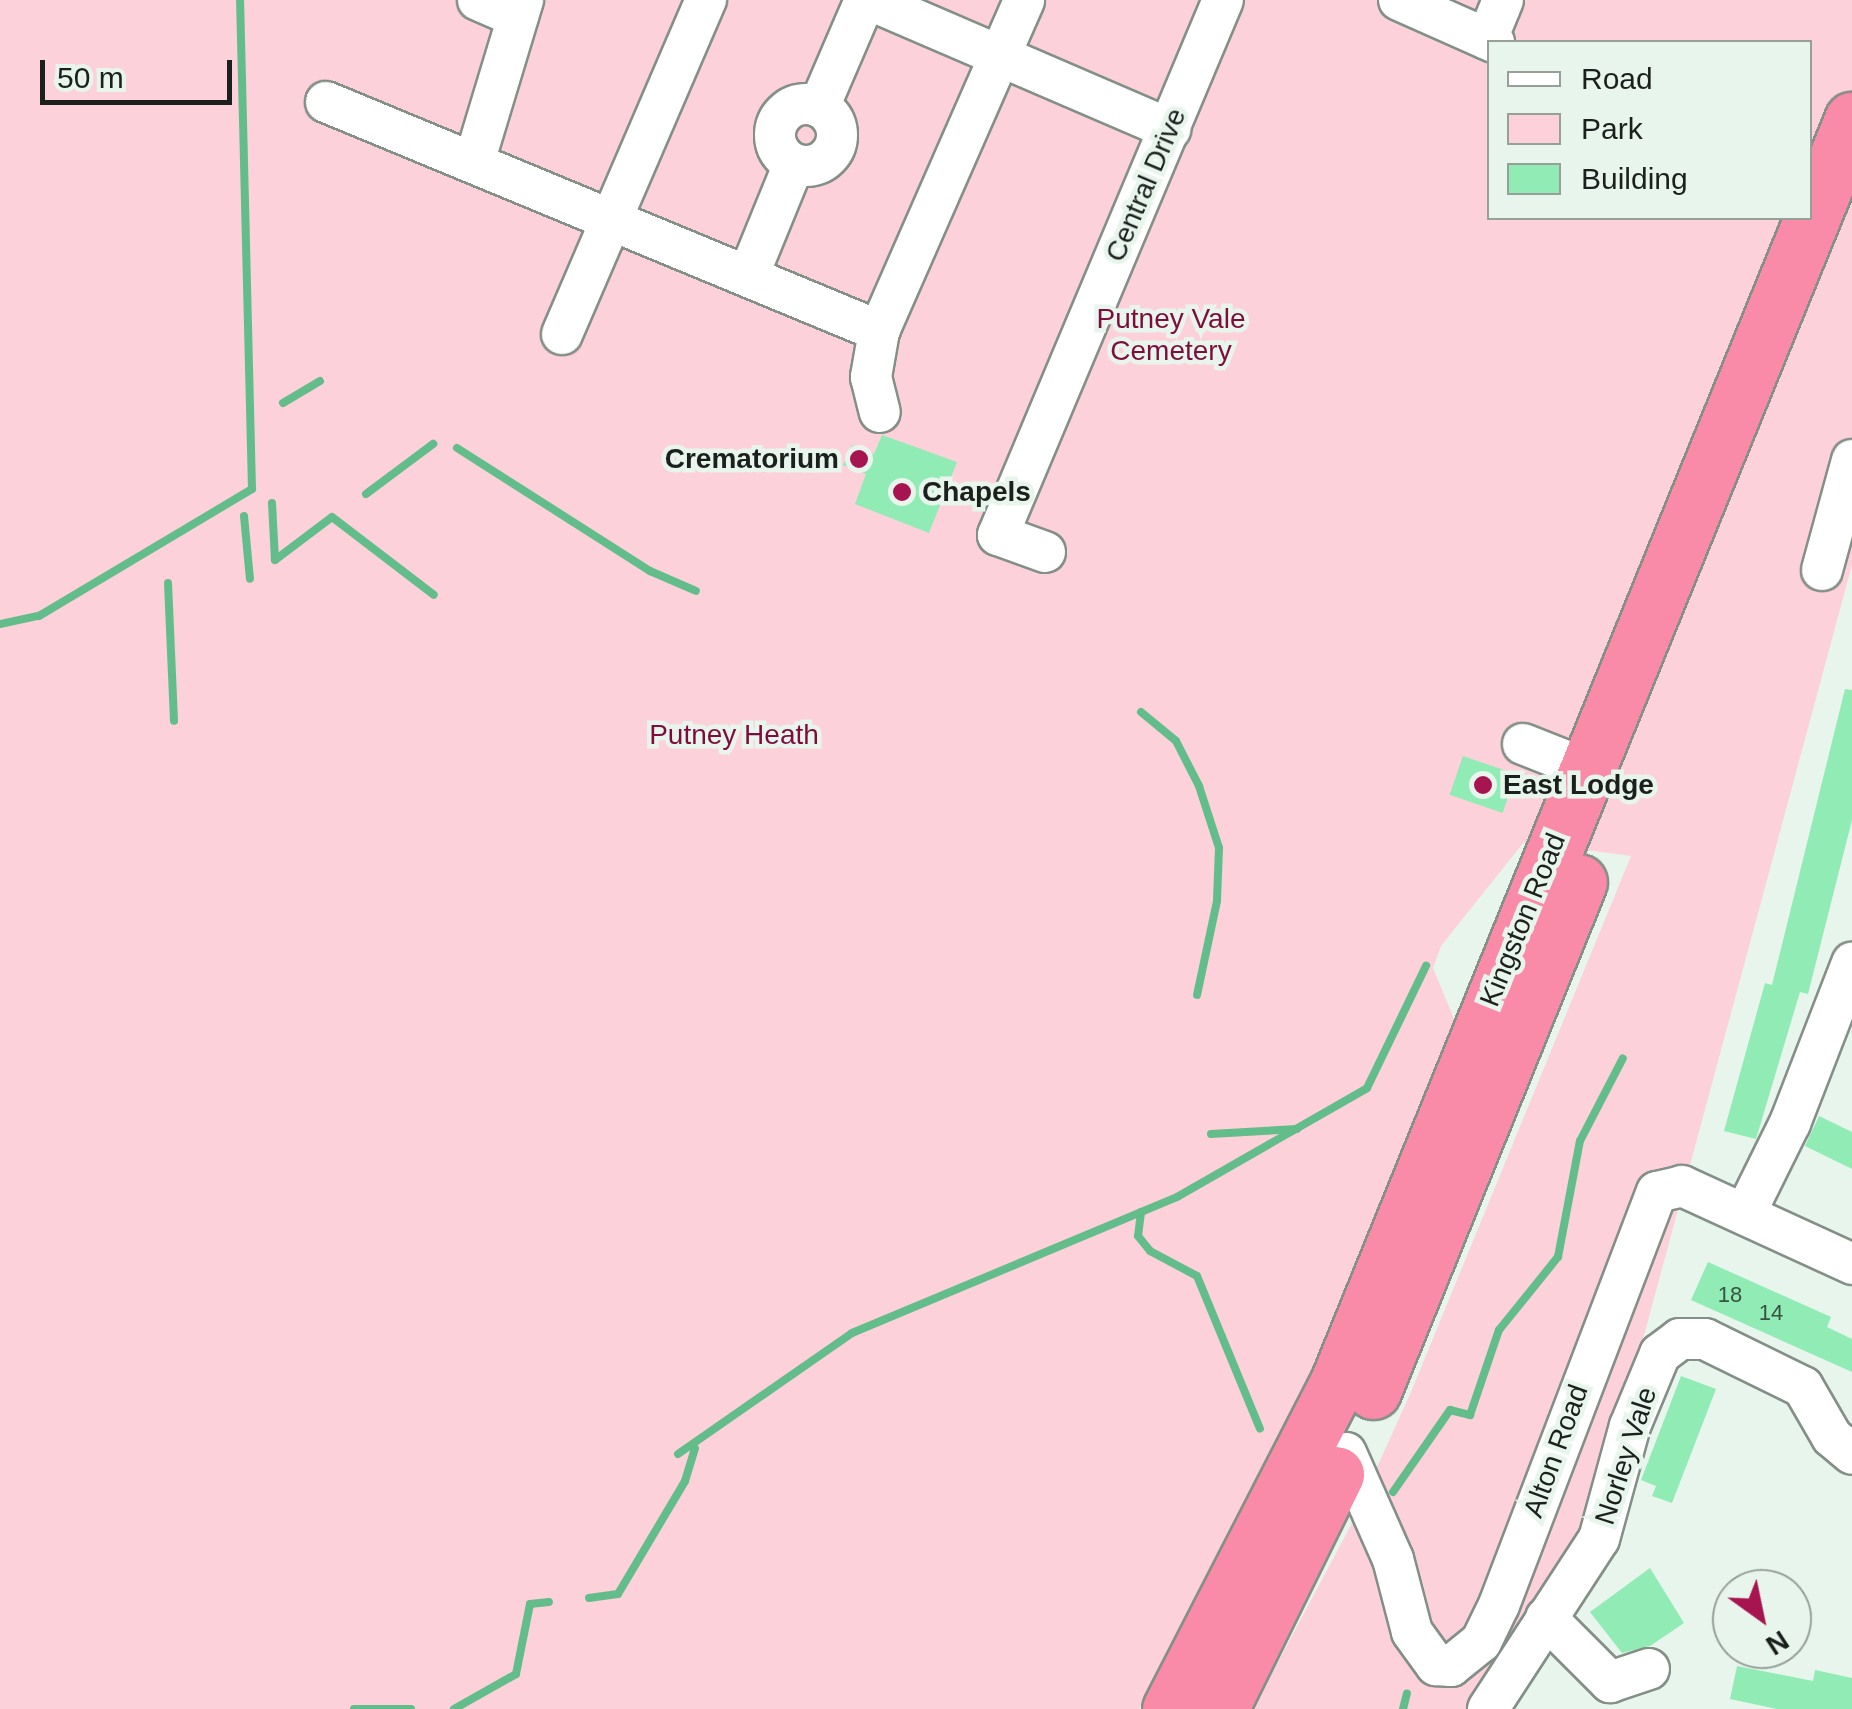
<!DOCTYPE html>
<html>
<head>
<meta charset="utf-8">
<style>
  body { margin:0 }
  #map { position:relative; width:1852px; height:1709px; overflow:hidden; background:#e8f5ec; font-family:Helvetica,sans-serif }
  div>[style] { position:absolute }
  .green>* { inset:0; background:#fcd1da }
  .stream>* { height:8px; margin:-4px; padding:0 4px; transform-origin:4px; border-radius:4px; background:#63bd8a }
  .building>* { inset:0; background:#91ebb5; transform-origin:0 0 }
  .roads { filter:drop-shadow(2px 0 #838f87) drop-shadow(-2px 0 #838f87) drop-shadow(0 2px #838f87) drop-shadow(0 -2px #838f87) }
  .minor>* { height:40px; margin:-20px; padding:0 20px; transform-origin:20px; border-radius:20px; background:#fff }
  .minor>.ring { margin:-20px; padding:0; box-sizing:content-box; background:none; border:40px solid #fff; border-radius:50% }
  .highway>* { height:55px; margin:-27.5px; padding:0 27.5px; transform-origin:27.5px; border-radius:27.5px; background:#f98ba8 }
  .dots>* { width:28px; height:28px; translate:-50% -50%; box-sizing:border-box; border:5px solid #e8f5ec; border-radius:50% }
  span { translate:-50% -50%; white-space:nowrap; text-align:center; line-height:1.15; -webkit-text-stroke:9px #e8f5ec; paint-order:stroke }
  .number-label { font-size:22px; color:#395343 }
  .number-label span { -webkit-text-stroke-width:0 }
  .street-label { font-size:28px; color:#1c201d }
  .park-label { font-size:28px; color:#7d0e3c }
  .poi-label { font-size:28px; color:#1c201d; font-weight:700 }
  .right { translate:-100% -50%; text-align:right }
  .left { translate:0 -50%; text-align:left }
  .legend { position:absolute; left:1487px; top:40px; width:325px; height:180px; box-sizing:border-box; background:#e8f5ec; border:2px solid #96a099; margin:0; padding:12px 18px; list-style:none; font-size:30px; color:#1c201d }
  .legend li { display:flex; align-items:center; gap:20px; height:50px }
  .legend b { width:50px; border:2px solid #96a099 }
  .north { position:absolute; left:1712px; top:1569px; width:100px; height:100px; box-sizing:border-box; background:#e8f5ec; border:2px solid #96a099; border-radius:50%; rotate:147deg; font-size:28px; font-weight:700; line-height:40px; text-align:center; color:#1c201d }
  .north::after { content:''; display:block; margin:auto; width:35px; height:45px; background:#a71551; clip-path:polygon(50% 0,100% 100%,50% 72%,0 100%) }
  .scale { position:absolute; left:40px; top:60px; width:192px; height:45px; box-sizing:border-box; border:5px solid #1c201d; border-top:0; padding-left:12px; font-size:30px; line-height:35px; white-space:nowrap; color:#1c201d; -webkit-text-stroke:8px #e8f5ec; paint-order:stroke }
</style>
</head>
<body>
<div id="map">
  <div class="green">
    <div style="clip-path:polygon(evenodd,0 0,1852px 0,1852px 565px,1595px 1517px,1471px 1709px,1253px 1709px,1350px 1527px,1411px 1392px,1631px 856px,1524px 842px,1441px 946px,1433px 968px,1457px 1026px,1281px 1445px,1139px 1709px,0 1709px,0 0,1490px 42px,1810px 42px,1810px 218px,1490px 218px,1490px 42px)"></div>
  </div>
  <div class="stream">
    <div style="left:283px;top:403px;width:43px;rotate:-30.7deg"></div>
    <div style="left:457px;top:448px;width:229px;rotate:32.5deg"></div>
    <div style="left:650px;top:571px;width:50px;rotate:23.5deg"></div>
    <div style="left:366px;top:494px;width:84px;rotate:-36.7deg"></div>
    <div style="left:272px;top:503px;width:57px;rotate:87deg"></div>
    <div style="left:275px;top:560px;width:71px;rotate:-37deg"></div>
    <div style="left:332px;top:517px;width:128px;rotate:37.4deg"></div>
    <div style="left:244px;top:516px;width:63px;rotate:84.6deg"></div>
    <div style="left:168px;top:583px;width:138px;rotate:87.5deg"></div>
    <div style="left:0;top:624px;width:40px;rotate:-12deg"></div>
    <div style="left:39px;top:616px;width:248px;rotate:-30.8deg"></div>
    <div style="left:252px;top:489px;width:489px;rotate:-91.4deg"></div>
    <div style="left:1141px;top:712px;width:45px;rotate:39.6deg"></div>
    <div style="left:1176px;top:741px;width:51px;rotate:62.9deg"></div>
    <div style="left:1199px;top:786px;width:65px;rotate:72.1deg"></div>
    <div style="left:1219px;top:848px;width:53px;rotate:92.2deg"></div>
    <div style="left:1217px;top:901px;width:96px;rotate:102deg"></div>
    <div style="left:1211px;top:1134px;width:86px;rotate:-3.3deg"></div>
    <div style="left:1141px;top:1212px;width:24px;rotate:97deg"></div>
    <div style="left:1138px;top:1236px;width:19px;rotate:51deg"></div>
    <div style="left:1150px;top:1251px;width:53px;rotate:28deg"></div>
    <div style="left:1197px;top:1276px;width:165px;rotate:67.6deg"></div>
    <div style="left:678px;top:1454px;width:212px;rotate:-34.8deg"></div>
    <div style="left:852px;top:1333px;width:352px;rotate:-22.7deg"></div>
    <div style="left:1177px;top:1197px;width:219px;rotate:-29.8deg"></div>
    <div style="left:1367px;top:1088px;width:136px;rotate:-64.2deg"></div>
    <div style="left:1393px;top:1492px;width:100px;rotate:-55.2deg"></div>
    <div style="left:1450px;top:1410px;width:21px;rotate:14deg"></div>
    <div style="left:1470px;top:1415px;width:90px;rotate:-71.2deg"></div>
    <div style="left:1499px;top:1330px;width:94px;rotate:-51.1deg"></div>
    <div style="left:1558px;top:1257px;width:118px;rotate:-79.3deg"></div>
    <div style="left:1580px;top:1141px;width:93px;rotate:-62.6deg"></div>
    <div style="left:589px;top:1598px;width:29px;rotate:-8deg"></div>
    <div style="left:618px;top:1594px;width:131px;rotate:-59.3deg"></div>
    <div style="left:685px;top:1481px;width:34px;rotate:-73deg"></div>
    <div style="left:354px;top:1709px;width:57px"></div>
    <div style="left:454px;top:1709px;width:71px;rotate:-29.4deg"></div>
    <div style="left:516px;top:1674px;width:71px;rotate:-78.7deg"></div>
    <div style="left:530px;top:1604px;width:19px;rotate:-6deg"></div>
    <div style="left:1403px;top:1709px;width:16px;rotate:-76deg"></div>
  </div>
  <div class="building">
    <div style="clip-path:polygon(882px 435px,957px 462px,929px 533px,855px 504px,866px 474px,843px 465px,852px 445px,874px 454px)"></div>
    <div style="clip-path:polygon(1845px 689px,1852px 690px,1852px 820px,1808px 994px,1800px 992px,1756px 1139px,1724px 1131px,1765px 983px,1772px 985px)"></div>
    <div style="left:1463px;top:756px;width:56px;height:41px;rotate:19deg"></div>
    <div style="clip-path:polygon(1819px 1116px,1852px 1132px,1852px 1169px,1805px 1146px)"></div>
    <div style="clip-path:polygon(1708px 1262px,1831px 1317px,1827px 1327px,1852px 1339px,1852px 1372px,1691px 1300px)"></div>
    <div style="clip-path:polygon(1681px 1376px,1716px 1389px,1672px 1503px,1652px 1496px,1656px 1486px,1641px 1480px)"></div>
    <div style="clip-path:polygon(1650px 1568px,1684px 1623px,1650px 1646px,1622px 1653px,1590px 1612px)"></div>
    <div style="clip-path:polygon(1737px 1666px,1813px 1681px,1815px 1670px,1852px 1678px,1852px 1709px,1777px 1709px,1730px 1699px)"></div>
  </div>
  <div class="roads">
    <div class="minor">
      <div style="left:478px;top:0;width:43px;rotate:23.6deg"></div>
      <div style="left:870px;top:0;width:327px;rotate:23.3deg"></div>
      <div style="left:1399px;top:0;width:104px;rotate:23.9deg"></div>
      <div style="left:1487px;top:39px;width:42px;rotate:-67.7deg"></div>
      <div style="left:326px;top:102px;width:599px;rotate:22.49deg"></div>
      <div style="left:879px;top:331px;width:361px;rotate:-66.3deg"></div>
      <div class="ring" style="left:775px;top:104px;width:22px;height:22px"></div>
      <div style="left:819px;top:107px;width:116px;rotate:-66.7deg"></div>
      <div style="left:475px;top:159px;width:166px;rotate:-73.2deg"></div>
      <div style="left:749px;top:274px;width:119px;rotate:-67.8deg"></div>
      <div style="left:879px;top:331px;width:47px;rotate:99.9deg"></div>
      <div style="left:871px;top:377px;width:36px;rotate:76deg"></div>
      <div style="left:562px;top:334px;width:364px;rotate:-66.7deg"></div>
      <div style="left:1045px;top:552px;width:50px;rotate:-160.1deg"></div>
      <div style="left:998px;top:535px;width:580px;rotate:-67.19deg"></div>
      <div style="left:1822px;top:570px;width:114px;rotate:-74.7deg"></div>
      <div style="left:1523px;top:744px;width:68px;rotate:21.6deg"></div>
      <div style="left:1745px;top:1214px;width:102px;rotate:-63.7deg"></div>
      <div style="left:1790px;top:1123px;width:172px;rotate:-68.8deg"></div>
      <div style="left:1346px;top:1453px;width:116px;rotate:66.1deg"></div>
      <div style="left:1393px;top:1559px;width:75px;rotate:75.4deg"></div>
      <div style="left:1412px;top:1632px;width:41px;rotate:54deg"></div>
      <div style="left:1436px;top:1665px;width:15px;rotate:4deg"></div>
      <div style="left:1451px;top:1666px;width:38px;rotate:-39deg"></div>
      <div style="left:1481px;top:1642px;width:41px;rotate:-64.1deg"></div>
      <div style="left:1499px;top:1605px;width:442px;rotate:-69.1deg"></div>
      <div style="left:1657px;top:1192px;width:26px;rotate:-13deg"></div>
      <div style="left:1682px;top:1186px;width:187px;rotate:24.6deg"></div>
      <div style="left:1546px;top:1618px;width:91px;rotate:45deg"></div>
      <div style="left:1610px;top:1682px;width:41px;rotate:-18.4deg"></div>
      <div style="left:1488px;top:1709px;width:203px;rotate:-56.9deg"></div>
      <div style="left:1599px;top:1539px;width:117px;rotate:-74.7deg"></div>
      <div style="left:1630px;top:1426px;width:78px;rotate:-67.4deg"></div>
      <div style="left:1660px;top:1354px;width:25px;rotate:-37deg"></div>
      <div style="left:1680px;top:1339px;width:25px"></div>
      <div style="left:1705px;top:1339px;width:109px;rotate:26.1deg"></div>
      <div style="left:1803px;top:1387px;width:58px;rotate:59.9deg"></div>
      <div style="left:1832px;top:1437px;width:26px;rotate:40deg"></div>
    </div>
    <div class="highway">
      <div style="left:1373px;top:1391px;width:549px;rotate:-67.97deg"></div>
      <div style="left:1170px;top:1709px;width:368px;rotate:-62.8deg"></div>
      <div style="left:1338px;top:1382px;width:1363px;rotate:-67.84deg"></div>
      <div style="left:1220px;top:1709px;width:262px;rotate:-63.7deg"></div>
    </div>
  </div>
  <div class="dots">
    <div style="left:859px;top:459px;background:#a71551"></div>
    <div style="left:902px;top:492px;background:#a71551"></div>
    <div style="left:1483px;top:785px;background:#a71551"></div>
  </div>
  <div class="number-label">
    <span style="left:1730px;top:1295px">18</span>
    <span style="left:1771px;top:1313px">14</span>
  </div>
  <div class="street-label">
    <span style="left:1146px;top:185px;rotate:-67deg">Central Drive</span>
    <span style="left:1523px;top:920px;rotate:-68deg">Kingston Road</span>
    <span style="left:1556px;top:1451px;rotate:-70deg">Alton Road</span>
    <span style="left:1626px;top:1456px;rotate:-72deg">Norley Vale</span>
  </div>
  <div class="park-label">
    <span style="left:1171px;top:335px">Putney Vale<br>Cemetery</span>
    <span style="left:734px;top:735px">Putney Heath</span>
  </div>
  <div class="poi-label">
    <span class="right" style="left:839px;top:459px">Crematorium</span>
    <span class="left" style="left:922px;top:492px">Chapels</span>
    <span class="left" style="left:1503px;top:785px">East Lodge</span>
  </div>
  <ul class="legend">
  <li><b style="height:12px;background:#fff"></b>Road</li>
  <li><b style="height:28px;background:#fcd1da"></b>Park</li>
  <li><b style="height:28px;background:#91ebb5"></b>Building</li>
  </ul>
  <div class="north">N</div>
  <div class="scale">50 m</div>
</div>
</body>
</html>
